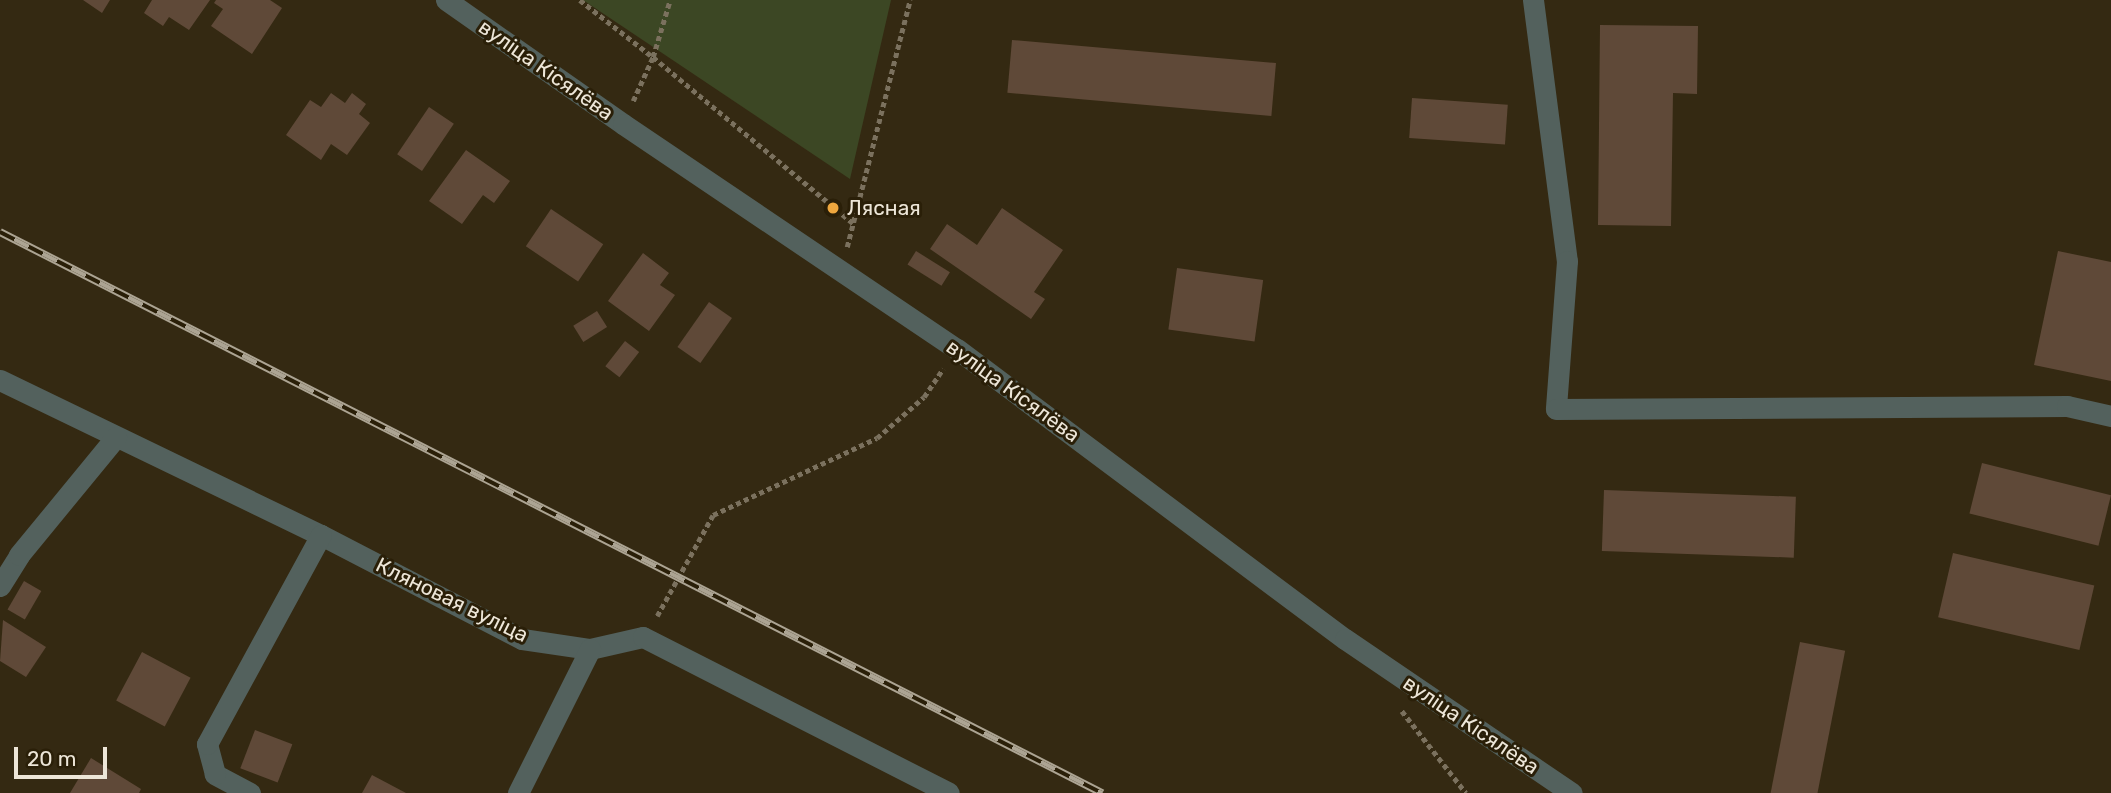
<!DOCTYPE html>
<html>
<head>
<meta charset="utf-8">
<style>
  body { margin:0 }
  #map { position:relative; width:2111px; height:793px; overflow:hidden; background:#342912; font-family:Rubik,sans-serif }
  div>[style] { position:absolute }
  .green>* { inset:0; background:#3c4724 }
  .building>* { inset:0; background:#5f4938; transform-origin:0 0 }
  .path>* { height:4.5px; margin-top:-2.25px; transform-origin:0; background:repeating-linear-gradient(90deg,#7b715e 0 5px,transparent 0 8.5px) }
  .minor>* { height:21px; margin:-10.5px; padding:0 10.5px; transform-origin:10.5px; border-radius:10.5px; background:#53615d }
  .rail>* { height:8px; margin-top:-4px; transform-origin:0; background:repeating-linear-gradient(90deg,#2a1f08 0 16px,#aca493 0 32px); box-sizing:border-box; border-block:2px solid #aca493 }
  .dots>* { width:19px; height:19px; translate:-50% -50%; box-sizing:border-box; border:4px solid #2a1f08; border-radius:50% }
  span { translate:-50% -50%; white-space:nowrap; text-align:center; line-height:1.15; -webkit-text-stroke:6px #2a1f08; paint-order:stroke }
  .street-label { font-size:21px; color:#ede6d8 }
  .poi-label { font-size:21px; color:#ede6d8 }
  .left { translate:0 -50%; text-align:left }
  .scale { position:absolute; left:14px; top:747px; width:93px; height:32px; box-sizing:border-box; border:4px solid #ede6d8; border-top:0; padding-left:9px; font-size:21px; line-height:24px; white-space:nowrap; color:#ede6d8; -webkit-text-stroke:5px #2a1f08; paint-order:stroke }
</style>
</head>
<body>
<div id="map">
  <div class="green">
    <div style="clip-path:polygon(583px 0,891px 0,850px 179px)"></div>
  </div>
  <div class="building">
    <div style="clip-path:polygon(83px 0,110px 0,102px 13px)"></div>
    <div style="clip-path:polygon(152px 0,210px 0,189px 30px,169px 17px,163px 26px,144px 13px)"></div>
    <div style="clip-path:polygon(216px 0,270px 0,282px 8px,252px 54px,211px 26px,223px 9px,214px 3px)"></div>
    <div style="clip-path:polygon(1600px 25px,1698px 26px,1697px 94px,1673px 93px,1671px 226px,1598px 225px)"></div>
    <div style="left:1012px;top:40px;width:265px;height:53px;rotate:5deg"></div>
    <div style="clip-path:polygon(331px 93px,345px 103px,352px 93px,366px 104px,359px 114px,370px 123px,347px 155px,331px 144px,321px 160px,286px 135px,310px 100px,321px 107px)"></div>
    <div style="left:1412px;top:98px;width:96px;height:40px;rotate:4deg"></div>
    <div style="left:429px;top:107px;width:30px;height:57px;rotate:34deg"></div>
    <div style="clip-path:polygon(466px 150px,510px 181px,494px 203px,483px 195px,462px 224px,429px 201px)"></div>
    <div style="clip-path:polygon(1002px 208px,1063px 250px,1034px 292px,1045px 299px,1031px 319px,930px 249px,947px 224px,977px 245px)"></div>
    <div style="left:551px;top:209px;width:63px;height:45px;rotate:34deg"></div>
    <div style="left:916px;top:251px;width:40px;height:16px;rotate:32deg"></div>
    <div style="clip-path:polygon(2058px 251px,2111px 262px,2111px 381px,2034px 365px)"></div>
    <div style="clip-path:polygon(643px 253px,669px 273px,660px 285px,675px 295px,649px 331px,608px 301px)"></div>
    <div style="left:1177px;top:268px;width:87px;height:62px;rotate:8deg"></div>
    <div style="left:709px;top:302px;width:28px;height:55px;rotate:35deg"></div>
    <div style="left:597px;top:311px;width:19px;height:28px;rotate:58deg"></div>
    <div style="left:625px;top:341px;width:18px;height:32px;rotate:38deg"></div>
    <div style="left:1982px;top:463px;width:133px;height:52px;rotate:14deg"></div>
    <div style="left:1604px;top:490px;width:192px;height:61px;rotate:2deg"></div>
    <div style="left:1953px;top:553px;width:145px;height:66px;rotate:13deg"></div>
    <div style="left:24px;top:581px;width:20px;height:33px;rotate:30deg"></div>
    <div style="clip-path:polygon(3px 620px,46px 647px,26px 677px,0 661px)"></div>
    <div style="left:1800px;top:642px;width:46px;height:155px;rotate:11deg"></div>
    <div style="left:142px;top:652px;width:55px;height:55px;rotate:28deg"></div>
    <div style="left:255px;top:730px;width:40px;height:41px;rotate:21deg"></div>
    <div style="clip-path:polygon(91px 758px,141px 789px,139px 793px,70px 793px)"></div>
    <div style="clip-path:polygon(372px 775px,406px 793px,362px 793px)"></div>
  </div>
  <div class="path">
    <div style="left:580px;top:0;width:93px;rotate:38deg"></div>
    <div style="left:653px;top:57px;width:260px;rotate:39.7deg"></div>
    <div style="left:633px;top:101px;width:48px;rotate:-65.6deg"></div>
    <div style="left:653px;top:57px;width:59px;rotate:-73.4deg"></div>
    <div style="left:847px;top:247px;width:255px;rotate:-75.7deg"></div>
    <div style="left:657px;top:616px;width:115px;rotate:-61deg"></div>
    <div style="left:713px;top:515px;width:181px;rotate:-25.2deg"></div>
    <div style="left:877px;top:438px;width:62px;rotate:-41.1deg"></div>
    <div style="left:924px;top:397px;width:34px;rotate:-56deg"></div>
    <div style="left:1402px;top:711px;width:104px;rotate:52deg"></div>
  </div>
  <div class="minor">
    <div style="left:446px;top:0;width:216px;rotate:35deg"></div>
    <div style="left:623px;top:124px;width:403px;rotate:34deg"></div>
    <div style="left:957px;top:349px;width:484px;rotate:36.8deg"></div>
    <div style="left:1345px;top:639px;width:274px;rotate:34.2deg"></div>
    <div style="left:1533px;top:0;width:263px;rotate:82.6deg"></div>
    <div style="left:1567px;top:261px;width:148px;rotate:94.3deg"></div>
    <div style="left:1556px;top:409px;width:511px;rotate:-0.34deg"></div>
    <div style="left:2067px;top:406px;width:45px;rotate:12.8deg"></div>
    <div style="left:0;top:380px;width:356px;rotate:25.8deg"></div>
    <div style="left:321px;top:535px;width:226px;rotate:27.4deg"></div>
    <div style="left:522px;top:639px;width:69px;rotate:8.4deg"></div>
    <div style="left:590px;top:649px;width:54px;rotate:-12.8deg"></div>
    <div style="left:643px;top:637px;width:343px;rotate:27deg"></div>
    <div style="left:0;top:586px;width:36px;rotate:-58deg"></div>
    <div style="left:19px;top:555px;width:153px;rotate:-50.6deg"></div>
    <div style="left:250px;top:793px;width:40px;rotate:-152deg"></div>
    <div style="left:215px;top:774px;width:31px;rotate:-105deg"></div>
    <div style="left:207px;top:744px;width:238px;rotate:-61.4deg"></div>
    <div style="left:518px;top:793px;width:161px;rotate:-63.4deg"></div>
  </div>
  <div class="rail">
    <div style="left:0;top:232px;width:1237px;rotate:26.98deg"></div>
  </div>
  <div class="dots">
    <div style="left:833px;top:208px;background:#efa73e"></div>
  </div>
  <div class="street-label">
    <span style="left:546px;top:70px;rotate:35deg">вуліца Кісялёва</span>
    <span style="left:1013px;top:391px;rotate:36deg">вуліца Кісялёва</span>
    <span style="left:452px;top:600px;rotate:26deg">Кляновая вуліца</span>
    <span style="left:1471px;top:725px;rotate:34deg">вуліца Кісялёва</span>
  </div>
  <div class="poi-label">
    <span class="left" style="left:847px;top:208px">Лясная</span>
  </div>
  <div class="scale">20 m</div>
</div>
</body>
</html>
